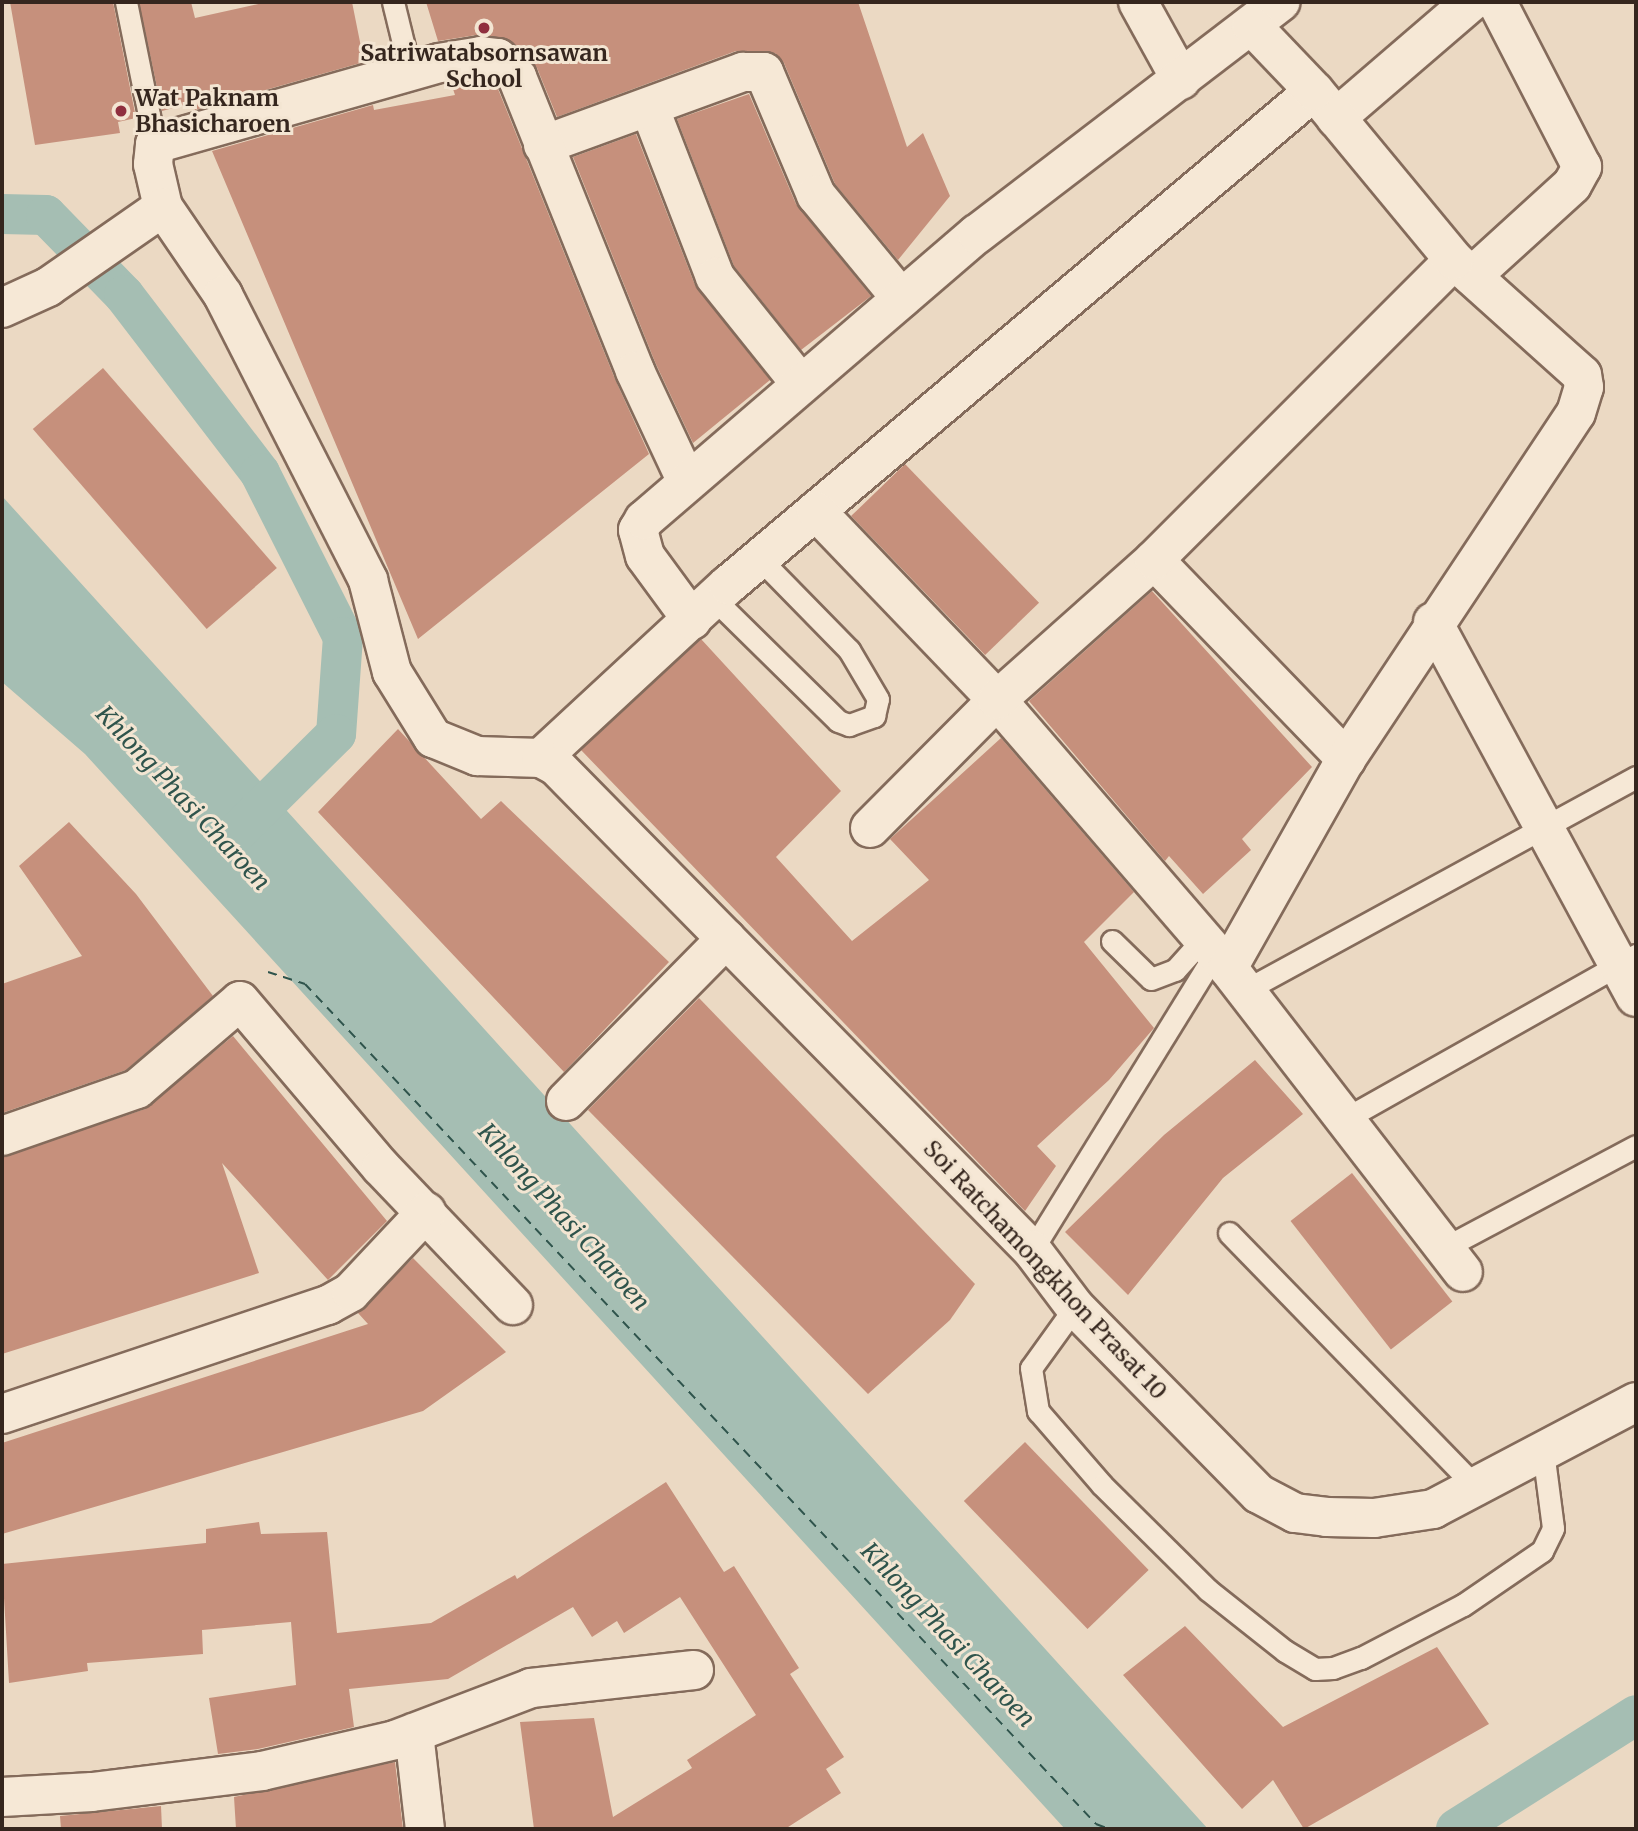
<!DOCTYPE html>
<html>
<head>
<meta charset="utf-8">
<style>
  body { margin:0 }
  #map { position:relative; width:1638px; height:1831px; overflow:hidden; background:#ebd9c3; font-family:Merriweather,serif }
  div>[style] { position:absolute }
  .water>* { inset:0; background:#a5beb3 }
  .canal>* { height:40px; margin:-20px; padding:0 20px; transform-origin:20px; border-radius:20px; background:#a5beb3 }
  .ferry>* { height:2px; margin-top:-1px; transform-origin:0; background:repeating-linear-gradient(90deg,#2f544c 0 9px,transparent 0 16px) }
  .building>* { inset:0; background:#c6907c; transform-origin:0 0 }
  .roads { filter:drop-shadow(2px 0 #846b5b) drop-shadow(-2px 0 #846b5b) drop-shadow(0 2px #846b5b) drop-shadow(0 -2px #846b5b) }
  .service>* { height:21px; margin:-10.5px; padding:0 10.5px; transform-origin:10.5px; border-radius:10.5px; background:#f6e8d6 }
  .minor>* { height:38px; margin:-19px; padding:0 19px; transform-origin:19px; border-radius:19px; background:#f6e8d6 }
  .dots>* { width:19px; height:19px; translate:-50% -50%; box-sizing:border-box; border:4px solid #f3e5d2; border-radius:50% }
  span { translate:-50% -50%; white-space:nowrap; text-align:center; line-height:1.15; -webkit-text-stroke:6px #f3e5d2; paint-order:stroke }
  .poi-label { font-size:23px; color:#35261e; font-weight:700 }
  .left { translate:0 -50%; text-align:left }
  .street-label { font-size:23px; color:#35261e }
  .water-label { font-size:24px; color:#2f544c; font-style:italic }
  .frame { position:absolute; inset:0; border:4px solid #35261e; pointer-events:none }
</style>
</head>
<body>
<div id="map">
  <div class="water">
    <div style="clip-path:polygon(2px 496px,1208px 1829px,1065px 1829px,85px 754px,2px 682px)"></div>
  </div>
  <div class="canal">
    <div style="left:2px;top:214px;width:44px;rotate:1.3deg"></div>
    <div style="left:46px;top:215px;width:112px;rotate:45.7deg"></div>
    <div style="left:124px;top:295px;width:224px;rotate:52.6deg"></div>
    <div style="left:260px;top:473px;width:184px;rotate:63.2deg"></div>
    <div style="left:343px;top:637px;width:97px;rotate:94.1deg"></div>
    <div style="left:336px;top:734px;width:144px;rotate:135.3deg"></div>
    <div style="left:1456px;top:1829px;width:213px;rotate:-32.3deg"></div>
  </div>
  <div class="ferry">
    <div style="left:268px;top:972px;width:39px;rotate:18deg"></div>
    <div style="left:305px;top:984px;width:1154px;rotate:46.72deg"></div>
    <div style="left:1096px;top:1824px;width:14px;rotate:21deg"></div>
  </div>
  <div class="building">
    <div style="clip-path:polygon(10px 2px,113px 2px,136px 118px,118px 122px,120px 133px,35px 145px)"></div>
    <div style="clip-path:polygon(139px 2px,191px 2px,195px 18px,267px 2px,352px 2px,364px 62px,195px 110px,192px 103px,162px 111px)"></div>
    <div style="clip-path:polygon(426px 2px,858px 2px,907px 147px,923px 133px,950px 196px,898px 260px,835px 184px,784px 63px,775px 53px,736px 51px,557px 117px,537px 68px,513px 43px,483px 34px,438px 41px)"></div>
    <div style="clip-path:polygon(488px 79px,498px 89px,615px 379px,649px 454px,418px 639px,212px 151px,373px 105px,374px 110px,455px 95px,451px 83px)"></div>
    <div style="clip-path:polygon(749px 94px,796px 204px,871px 296px,801px 350px,734px 266px,677px 119px)"></div>
    <div style="clip-path:polygon(636px 134px,695px 285px,770px 380px,693px 443px,655px 362px,573px 157px)"></div>
    <div style="left:103px;top:368px;width:265px;height:93px;rotate:49deg"></div>
    <div style="left:905px;top:464px;width:193px;height:75px;rotate:46deg"></div>
    <div style="clip-path:polygon(1152px 591px,1312px 767px,1242px 839px,1251px 850px,1203px 894px,1169px 856px,1165px 861px,1029px 701px)"></div>
    <div style="clip-path:polygon(701px 639px,841px 791px,776px 857px,852px 941px,929px 880px,890px 839px,1001px 738px,1134px 892px,1084px 942px,1154px 1028px,1109px 1080px,1037px 1146px,1056px 1166px,1025px 1211px,581px 750px)"></div>
    <div style="clip-path:polygon(398px 729px,481px 819px,501px 801px,669px 962px,564px 1072px,318px 812px)"></div>
    <div style="clip-path:polygon(69px 822px,136px 894px,213px 996px,126px 1070px,2px 1113px,2px 984px,82px 956px,19px 866px)"></div>
    <div style="clip-path:polygon(699px 998px,975px 1284px,950px 1320px,868px 1394px,588px 1110px)"></div>
    <div style="clip-path:polygon(233px 1036px,387px 1221px,328px 1280px,222px 1163px,259px 1273px,2px 1354px,2px 1157px,145px 1109px)"></div>
    <div style="clip-path:polygon(1255px 1060px,1303px 1114px,1223px 1178px,1128px 1295px,1065px 1232px,1164px 1135px)"></div>
    <div style="left:1352px;top:1173px;width:163px;height:78px;rotate:52deg"></div>
    <div style="clip-path:polygon(413px 1258px,506px 1352px,423px 1411px,2px 1534px,2px 1443px,368px 1324px,358px 1313px)"></div>
    <div style="left:1025px;top:1442px;width:178px;height:85px;rotate:46deg"></div>
    <div style="clip-path:polygon(666px 1482px,724px 1572px,734px 1566px,799px 1668px,790px 1674px,844px 1757px,826px 1769px,841px 1793px,785px 1829px,534px 1829px,520px 1722px,594px 1718px,613px 1817px,692px 1768px,687px 1760px,756px 1715px,680px 1597px,624px 1633px,617px 1621px,592px 1637px,573px 1607px,448px 1679px,349px 1689px,354px 1727px,258px 1749px,218px 1754px,209px 1698px,296px 1685px,291px 1622px,202px 1630px,203px 1654px,87px 1663px,88px 1671px,9px 1683px,2px 1564px,206px 1543px,206px 1529px,259px 1522px,261px 1534px,327px 1532px,337px 1633px,431px 1623px,515px 1575px,517px 1579px)"></div>
    <div style="clip-path:polygon(1185px 1626px,1283px 1727px,1437px 1647px,1489px 1724px,1304px 1829px,1273px 1780px,1242px 1809px,1123px 1675px)"></div>
    <div style="clip-path:polygon(395px 1762px,403px 1829px,236px 1829px,234px 1797px)"></div>
    <div style="clip-path:polygon(161px 1806px,162px 1829px,61px 1829px,60px 1816px)"></div>
  </div>
  <div class="roads">
    <div class="service">
      <div style="left:126px;top:2px;width:145px;rotate:78.5deg"></div>
      <div style="left:393px;top:2px;width:71px;rotate:76.2deg"></div>
      <div style="left:713px;top:598px;width:175px;rotate:44.5deg"></div>
      <div style="left:838px;top:721px;width:12px;rotate:20deg"></div>
      <div style="left:849px;top:725px;width:27px;rotate:-20deg"></div>
      <div style="left:874px;top:716px;width:17px;rotate:-77deg"></div>
      <div style="left:878px;top:699px;width:57px;rotate:-120.6deg"></div>
      <div style="left:849px;top:650px;width:127px;rotate:-134.4deg"></div>
      <div style="left:1112px;top:941px;width:54px;rotate:44.3deg"></div>
      <div style="left:1151px;top:979px;width:26px;rotate:-21deg"></div>
      <div style="left:1175px;top:970px;width:40px;rotate:-48deg"></div>
      <div style="left:1242px;top:992px;width:449px;rotate:-28.6deg"></div>
      <div style="left:1343px;top:1120px;width:336px;rotate:-29.4deg"></div>
      <div style="left:1229px;top:1233px;width:354px;rotate:45.8deg"></div>
      <div style="left:1444px;top:1248px;width:217px;rotate:-28deg"></div>
      <div style="left:1032px;top:1250px;width:348px;rotate:-58.3deg"></div>
      <div style="left:1075px;top:1307px;width:75px;rotate:125.8deg"></div>
      <div style="left:1031px;top:1368px;width:44px;rotate:80.8deg"></div>
      <div style="left:1038px;top:1411px;width:98px;rotate:49.1deg"></div>
      <div style="left:1102px;top:1485px;width:149px;rotate:44.7deg"></div>
      <div style="left:1208px;top:1590px;width:98px;rotate:38.4deg"></div>
      <div style="left:1285px;top:1651px;width:35px;rotate:31deg"></div>
      <div style="left:1315px;top:1669px;width:18px;rotate:-3deg"></div>
      <div style="left:1333px;top:1668px;width:30px;rotate:-20deg"></div>
      <div style="left:1361px;top:1658px;width:115px;rotate:-27.5deg"></div>
      <div style="left:1463px;top:1605px;width:96px;rotate:-34.4deg"></div>
      <div style="left:1542px;top:1551px;width:25px;rotate:-64deg"></div>
      <div style="left:1553px;top:1528px;width:78px;rotate:-97.4deg"></div>
    </div>
    <div class="minor">
      <div style="left:1138px;top:2px;width:89px;rotate:61.1deg"></div>
      <div style="left:650px;top:109px;width:180px;rotate:68.8deg"></div>
      <div style="left:715px;top:277px;width:136px;rotate:51.3deg"></div>
      <div style="left:1336px;top:118px;width:178px;rotate:-40.7deg"></div>
      <div style="left:543px;top:145px;width:213px;rotate:-20.1deg"></div>
      <div style="left:743px;top:72px;width:21px"></div>
      <div style="left:764px;top:72px;width:134px;rotate:67.1deg"></div>
      <div style="left:816px;top:195px;width:134px;rotate:50.5deg"></div>
      <div style="left:163px;top:207px;width:44px;rotate:-103.1deg"></div>
      <div style="left:153px;top:164px;width:20px;rotate:-84deg"></div>
      <div style="left:155px;top:144px;width:295px;rotate:-15.9deg"></div>
      <div style="left:439px;top:63px;width:43px;rotate:-9.5deg"></div>
      <div style="left:481px;top:56px;width:17px;rotate:7deg"></div>
      <div style="left:498px;top:58px;width:27px;rotate:45deg"></div>
      <div style="left:517px;top:77px;width:317px;rotate:68.1deg"></div>
      <div style="left:635px;top:371px;width:120px;rotate:64.9deg"></div>
      <div style="left:1472px;top:276px;width:135px;rotate:-42.3deg"></div>
      <div style="left:1572px;top:185px;width:21px;rotate:-61deg"></div>
      <div style="left:1582px;top:167px;width:186px;rotate:-117.3deg"></div>
      <div style="left:2px;top:308px;width:51px;rotate:-24.5deg"></div>
      <div style="left:48px;top:287px;width:140px;rotate:-34.8deg"></div>
      <div style="left:163px;top:207px;width:107px;rotate:55.7deg"></div>
      <div style="left:223px;top:295px;width:320px;rotate:63deg"></div>
      <div style="left:368px;top:580px;width:95px;rotate:75.4deg"></div>
      <div style="left:392px;top:672px;width:78px;rotate:58.2deg"></div>
      <div style="left:433px;top:738px;width:48px;rotate:22.2deg"></div>
      <div style="left:477px;top:756px;width:64px;rotate:1.8deg"></div>
      <div style="left:541px;top:758px;width:255px;rotate:-42.8deg"></div>
      <div style="left:728px;top:585px;width:766px;rotate:-40.13deg"></div>
      <div style="left:816px;top:511px;width:262px;rotate:46.2deg"></div>
      <div style="left:997px;top:700px;width:354px;rotate:49.2deg"></div>
      <div style="left:1228px;top:968px;width:384px;rotate:52.3deg"></div>
      <div style="left:1154px;top:560px;width:277px;rotate:46deg"></div>
      <div style="left:692px;top:620px;width:79px;rotate:-126.3deg"></div>
      <div style="left:645px;top:556px;width:27px;rotate:-105deg"></div>
      <div style="left:638px;top:530px;width:12px;rotate:-59deg"></div>
      <div style="left:644px;top:520px;width:439px;rotate:-40.7deg"></div>
      <div style="left:977px;top:234px;width:382px;rotate:-37.4deg"></div>
      <div style="left:1433px;top:622px;width:426px;rotate:61.6deg"></div>
      <div style="left:541px;top:758px;width:17px;rotate:28deg"></div>
      <div style="left:556px;top:766px;width:679px;rotate:45.48deg"></div>
      <div style="left:1032px;top:1250px;width:71px;rotate:53deg"></div>
      <div style="left:1075px;top:1307px;width:262px;rotate:45.5deg"></div>
      <div style="left:1259px;top:1494px;width:41px;rotate:27.8deg"></div>
      <div style="left:1295px;top:1513px;width:32px;rotate:7deg"></div>
      <div style="left:1327px;top:1517px;width:47px;rotate:1.2deg"></div>
      <div style="left:1374px;top:1518px;width:60px;rotate:-8.7deg"></div>
      <div style="left:1433px;top:1509px;width:229px;rotate:-27.8deg"></div>
      <div style="left:870px;top:828px;width:180px;rotate:-45.2deg"></div>
      <div style="left:997px;top:700px;width:210px;rotate:-41.7deg"></div>
      <div style="left:1154px;top:560px;width:424px;rotate:-45deg"></div>
      <div style="left:1228px;top:968px;width:240px;rotate:-60.6deg"></div>
      <div style="left:1346px;top:759px;width:415px;rotate:-56.4deg"></div>
      <div style="left:1576px;top:413px;width:27px;rotate:-73deg"></div>
      <div style="left:1584px;top:387px;width:12px;rotate:-99deg"></div>
      <div style="left:1582px;top:375px;width:172px;rotate:-138.1deg"></div>
      <div style="left:1454px;top:260px;width:219px;rotate:-129.6deg"></div>
      <div style="left:1314px;top:91px;width:91px;rotate:-133.7deg"></div>
      <div style="left:566px;top:1101px;width:228px;rotate:-45.4deg"></div>
      <div style="left:2px;top:1136px;width:143px;rotate:-19.2deg"></div>
      <div style="left:137px;top:1089px;width:135px;rotate:-40.5deg"></div>
      <div style="left:240px;top:1001px;width:218px;rotate:49.7deg"></div>
      <div style="left:381px;top:1167px;width:191px;rotate:46.3deg"></div>
      <div style="left:2px;top:1414px;width:344px;rotate:-18.5deg"></div>
      <div style="left:328px;top:1305px;width:26px;rotate:-29deg"></div>
      <div style="left:351px;top:1292px;width:110px;rotate:-46.8deg"></div>
      <div style="left:414px;top:1733px;width:97px;rotate:83.5deg"></div>
      <div style="left:2px;top:1797px;width:90px;rotate:-3.2deg"></div>
      <div style="left:92px;top:1792px;width:171px;rotate:-7deg"></div>
      <div style="left:262px;top:1771px;width:137px;rotate:-13.1deg"></div>
      <div style="left:395px;top:1740px;width:146px;rotate:-20.9deg"></div>
      <div style="left:531px;top:1688px;width:164px;rotate:-6.3deg"></div>
    </div>
  </div>
  <div class="dots">
    <div style="left:484px;top:28px;background:#8f2f3e"></div>
    <div style="left:121px;top:111px;background:#8f2f3e"></div>
  </div>
  <div class="poi-label">
    <span style="left:484px;top:66px">Satriwatabsornsawan<br>School</span>
    <span class="left" style="left:135px;top:111px">Wat Paknam<br>Bhasicharoen</span>
  </div>
  <div class="street-label">
    <span style="left:1045px;top:1270px;rotate:47deg">Soi Ratchamongkhon Prasat 10</span>
  </div>
  <div class="water-label">
    <span style="left:183px;top:798px;rotate:47deg">Khlong Phasi Charoen</span>
    <span style="left:564px;top:1217px;rotate:48deg">Khlong Phasi Charoen</span>
    <span style="left:948px;top:1635px;rotate:47deg">Khlong Phasi Charoen</span>
  </div>
  <div class="frame"></div>
</div>
</body>
</html>
